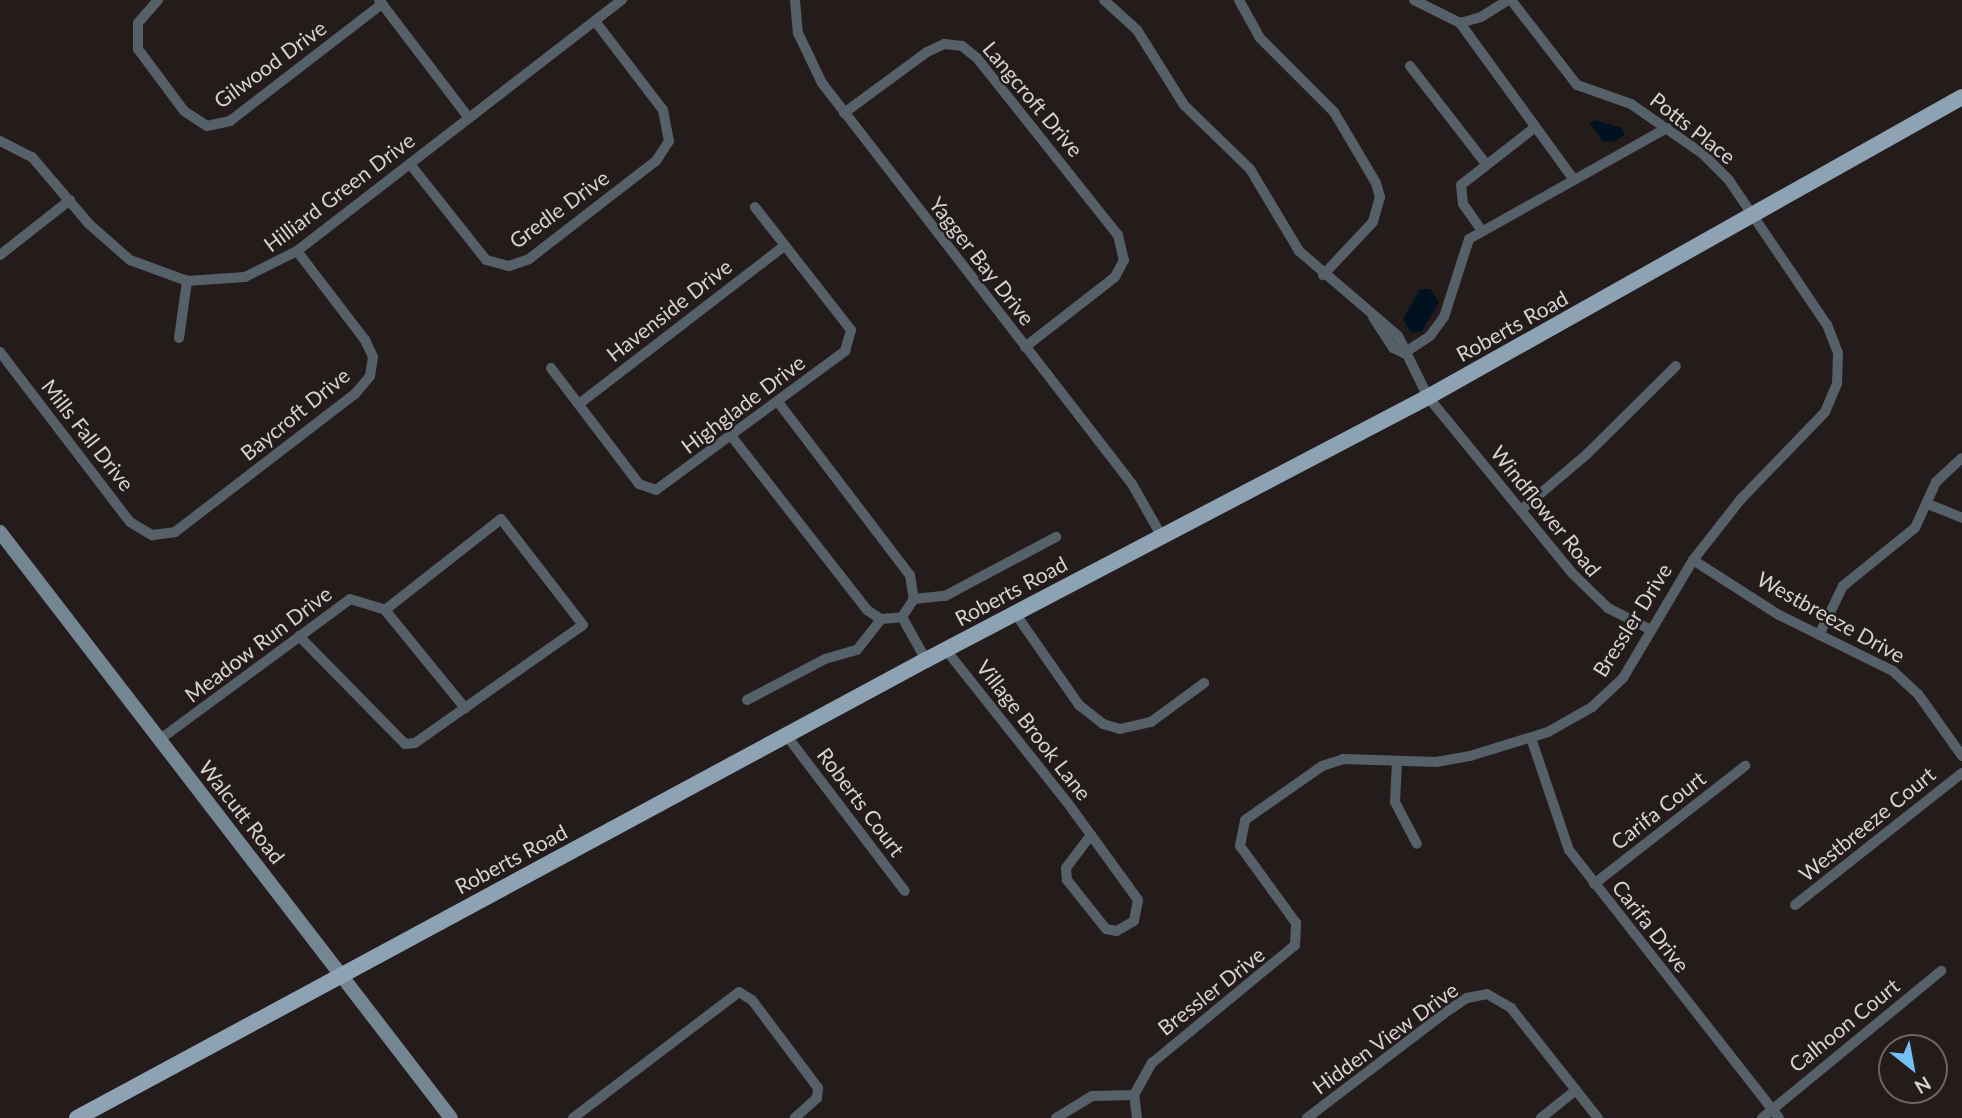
<!DOCTYPE html>
<html>
<head>
<meta charset="utf-8">
<style>
  body { margin:0 }
  #map { position:relative; width:1962px; height:1118px; overflow:hidden; background:#241c1b; font-family:Lato,sans-serif }
  div>[style] { position:absolute }
  .water>* { inset:0; background:#001220 }
  .street>* { height:10px; margin:-5px; padding:0 5px; transform-origin:5px; border-radius:5px; background:#566068 }
  .secondary>* { height:14px; margin:-7px; padding:0 7px; transform-origin:7px; border-radius:7px; background:#758693 }
  .primary>* { height:16px; margin:-8px; padding:0 8px; transform-origin:8px; border-radius:8px; background:#8da3b3 }
  span { translate:-50% -50%; white-space:nowrap; text-align:center; line-height:1.15; -webkit-text-stroke:5px #241c1b; paint-order:stroke }
  .street-label { font-size:21px; color:#d7d2d1 }
  .north { position:absolute; left:1878px; top:1034px; width:70px; height:70px; box-sizing:border-box; background:#241c1b; border:2px solid #6c6564; border-radius:50%; rotate:149deg; font-size:19px; font-weight:700; line-height:28px; text-align:center; color:#d7d2d1 }
  .north::after { content:''; display:block; margin:auto; width:24px; height:32px; background:#73c1f6; clip-path:polygon(50% 0,100% 100%,50% 72%,0 100%) }
</style>
</head>
<body>
<div id="map">
  <div class="water">
    <div style="clip-path:polygon(1594px 120px,1622px 128px,1625px 135px,1613px 142px,1603px 141px,1590px 124px)"></div>
    <div style="clip-path:polygon(1420px 289px,1430px 289px,1439px 302px,1422px 331px,1411px 333px,1403px 319px)"></div>
  </div>
  <div class="street">
    <div style="left:158px;top:0;width:30px;rotate:131deg"></div>
    <div style="left:138px;top:23px;width:26px;rotate:90deg"></div>
    <div style="left:138px;top:49px;width:77px;rotate:53.4deg"></div>
    <div style="left:184px;top:111px;width:27px;rotate:33deg"></div>
    <div style="left:207px;top:126px;width:24px;rotate:-12deg"></div>
    <div style="left:230px;top:121px;width:192px;rotate:-37.6deg"></div>
    <div style="left:379px;top:0;width:148px;rotate:52.7deg"></div>
    <div style="left:795px;top:0;width:33px;rotate:85deg"></div>
    <div style="left:798px;top:33px;width:55px;rotate:64.4deg"></div>
    <div style="left:822px;top:83px;width:507px;rotate:52.29deg"></div>
    <div style="left:1132px;top:484px;width:59px;rotate:60.4deg"></div>
    <div style="left:1104px;top:0;width:45px;rotate:42.3deg"></div>
    <div style="left:1137px;top:30px;width:89px;rotate:57.9deg"></div>
    <div style="left:1184px;top:105px;width:92px;rotate:44.1deg"></div>
    <div style="left:1250px;top:169px;width:96px;rotate:59.1deg"></div>
    <div style="left:1299px;top:251px;width:130px;rotate:40.6deg"></div>
    <div style="left:1398px;top:336px;width:68px;rotate:63.8deg"></div>
    <div style="left:1428px;top:397px;width:227px;rotate:50.7deg"></div>
    <div style="left:1572px;top:573px;width:50px;rotate:44.2deg"></div>
    <div style="left:1608px;top:608px;width:48px;rotate:27.1deg"></div>
    <div style="left:1239px;top:0;width:43px;rotate:61.1deg"></div>
    <div style="left:1260px;top:38px;width:105px;rotate:45deg"></div>
    <div style="left:1334px;top:112px;width:82px;rotate:59.4deg"></div>
    <div style="left:1376px;top:183px;width:15px;rotate:74deg"></div>
    <div style="left:1380px;top:197px;width:26px;rotate:106deg"></div>
    <div style="left:1373px;top:222px;width:73px;rotate:133.3deg"></div>
    <div style="left:1414px;top:0;width:51px;rotate:26.6deg"></div>
    <div style="left:1460px;top:23px;width:22px;rotate:-16deg"></div>
    <div style="left:1481px;top:17px;width:32px;rotate:-32deg"></div>
    <div style="left:1460px;top:23px;width:194px;rotate:54deg"></div>
    <div style="left:1410px;top:66px;width:124px;rotate:52.2deg"></div>
    <div style="left:844px;top:113px;width:103px;rotate:-36.3deg"></div>
    <div style="left:927px;top:52px;width:19px;rotate:-25deg"></div>
    <div style="left:944px;top:44px;width:18px;rotate:6deg"></div>
    <div style="left:962px;top:46px;width:19px;rotate:39deg"></div>
    <div style="left:977px;top:58px;width:226px;rotate:51.5deg"></div>
    <div style="left:1118px;top:235px;width:26px;rotate:77deg"></div>
    <div style="left:1124px;top:260px;width:19px;rotate:118deg"></div>
    <div style="left:1115px;top:277px;width:114px;rotate:142.1deg"></div>
    <div style="left:0;top:141px;width:36px;rotate:27deg"></div>
    <div style="left:32px;top:157px;width:88px;rotate:49.6deg"></div>
    <div style="left:89px;top:224px;width:55px;rotate:41.3deg"></div>
    <div style="left:130px;top:260px;width:61px;rotate:20.2deg"></div>
    <div style="left:187px;top:281px;width:58px;rotate:-3.9deg"></div>
    <div style="left:245px;top:277px;width:58px;rotate:-26.6deg"></div>
    <div style="left:297px;top:251px;width:411px;rotate:-37.7deg"></div>
    <div style="left:410px;top:164px;width:122px;rotate:51.6deg"></div>
    <div style="left:486px;top:260px;width:24px;rotate:15deg"></div>
    <div style="left:509px;top:266px;width:21px;rotate:-19deg"></div>
    <div style="left:529px;top:259px;width:160px;rotate:-37.7deg"></div>
    <div style="left:656px;top:161px;width:24px;rotate:-57deg"></div>
    <div style="left:669px;top:141px;width:32px;rotate:-101deg"></div>
    <div style="left:663px;top:110px;width:112px;rotate:-127.4deg"></div>
    <div style="left:1482px;top:231px;width:33px;rotate:-125deg"></div>
    <div style="left:1463px;top:204px;width:19px;rotate:-96deg"></div>
    <div style="left:1461px;top:185px;width:91px;rotate:-37.9deg"></div>
    <div style="left:0;top:255px;width:89px;rotate:-38.2deg"></div>
    <div style="left:1373px;top:317px;width:37px;rotate:57deg"></div>
    <div style="left:1393px;top:348px;width:12px;rotate:24deg"></div>
    <div style="left:179px;top:338px;width:58px;rotate:-82deg"></div>
    <div style="left:0;top:352px;width:214px;rotate:52.6deg"></div>
    <div style="left:130px;top:522px;width:26px;rotate:31deg"></div>
    <div style="left:152px;top:535px;width:23px;rotate:-7deg"></div>
    <div style="left:175px;top:532px;width:227px;rotate:-37.5deg"></div>
    <div style="left:355px;top:394px;width:23px;rotate:-50deg"></div>
    <div style="left:370px;top:376px;width:19px;rotate:-81deg"></div>
    <div style="left:373px;top:357px;width:19px;rotate:-115deg"></div>
    <div style="left:365px;top:340px;width:112px;rotate:-127.4deg"></div>
    <div style="left:1404px;top:353px;width:31px;rotate:-33deg"></div>
    <div style="left:1430px;top:336px;width:24px;rotate:-54deg"></div>
    <div style="left:1444px;top:317px;width:82px;rotate:-72.2deg"></div>
    <div style="left:1469px;top:239px;width:227px;rotate:-29.3deg"></div>
    <div style="left:551px;top:368px;width:146px;rotate:52.8deg"></div>
    <div style="left:639px;top:484px;width:18px;rotate:19deg"></div>
    <div style="left:656px;top:490px;width:235px;rotate:-36.3deg"></div>
    <div style="left:845px;top:351px;width:22px;rotate:-74deg"></div>
    <div style="left:851px;top:330px;width:156px;rotate:-128deg"></div>
    <div style="left:778px;top:402px;width:218px;rotate:52.7deg"></div>
    <div style="left:910px;top:575px;width:24px;rotate:81deg"></div>
    <div style="left:914px;top:599px;width:22px;rotate:124deg"></div>
    <div style="left:902px;top:617px;width:49px;rotate:60.8deg"></div>
    <div style="left:579px;top:404px;width:259px;rotate:-37.6deg"></div>
    <div style="left:732px;top:437px;width:219px;rotate:52deg"></div>
    <div style="left:867px;top:610px;width:17px;rotate:33deg"></div>
    <div style="left:881px;top:619px;width:21px;rotate:-5deg"></div>
    <div style="left:1928px;top:504px;width:37px;rotate:22deg"></div>
    <div style="left:1521px;top:510px;width:87px;rotate:-40.3deg"></div>
    <div style="left:1587px;top:454px;width:125px;rotate:-44.7deg"></div>
    <div style="left:1693px;top:560px;width:102px;rotate:32.6deg"></div>
    <div style="left:1779px;top:615px;width:127px;rotate:26.2deg"></div>
    <div style="left:1893px;top:671px;width:34px;rotate:43deg"></div>
    <div style="left:1918px;top:694px;width:76px;rotate:54.6deg"></div>
    <div style="left:914px;top:599px;width:31px;rotate:-6deg"></div>
    <div style="left:945px;top:596px;width:126px;rotate:-28deg"></div>
    <div style="left:1015px;top:613px;width:112px;rotate:55.2deg"></div>
    <div style="left:1079px;top:705px;width:31px;rotate:38deg"></div>
    <div style="left:1103px;top:724px;width:18px;rotate:16deg"></div>
    <div style="left:1120px;top:729px;width:32px;rotate:-13deg"></div>
    <div style="left:1151px;top:722px;width:66px;rotate:-36.3deg"></div>
    <div style="left:1819px;top:635px;width:55px;rotate:-63.9deg"></div>
    <div style="left:1843px;top:586px;width:92px;rotate:-38.9deg"></div>
    <div style="left:1915px;top:528px;width:51px;rotate:-65.5deg"></div>
    <div style="left:1936px;top:482px;width:35px;rotate:-43deg"></div>
    <div style="left:299px;top:636px;width:151px;rotate:45.5deg"></div>
    <div style="left:405px;top:744px;width:10px;rotate:-6deg"></div>
    <div style="left:415px;top:743px;width:205px;rotate:-35.1deg"></div>
    <div style="left:583px;top:625px;width:134px;rotate:-127.7deg"></div>
    <div style="left:501px;top:519px;width:147px;rotate:141.9deg"></div>
    <div style="left:946px;top:650px;width:194px;rotate:51.5deg"></div>
    <div style="left:1067px;top:802px;width:41px;rotate:54deg"></div>
    <div style="left:1091px;top:835px;width:80px;rotate:54.1deg"></div>
    <div style="left:1138px;top:900px;width:21px;rotate:101deg"></div>
    <div style="left:1134px;top:921px;width:20px;rotate:150deg"></div>
    <div style="left:1117px;top:931px;width:11px;rotate:-170deg"></div>
    <div style="left:1106px;top:929px;width:63px;rotate:-128.5deg"></div>
    <div style="left:1067px;top:880px;width:12px;rotate:-95deg"></div>
    <div style="left:1066px;top:868px;width:41px;rotate:-52.9deg"></div>
    <div style="left:747px;top:700px;width:88px;rotate:-27.7deg"></div>
    <div style="left:825px;top:659px;width:33px;rotate:-16deg"></div>
    <div style="left:857px;top:650px;width:39px;rotate:-52deg"></div>
    <div style="left:786px;top:735px;width:196px;rotate:52.7deg"></div>
    <div style="left:1531px;top:738px;width:118px;rotate:71.3deg"></div>
    <div style="left:1569px;top:850px;width:340px;rotate:51.9deg"></div>
    <div style="left:159px;top:740px;width:237px;rotate:-36.4deg"></div>
    <div style="left:350px;top:599px;width:37px;rotate:17deg"></div>
    <div style="left:385px;top:610px;width:127px;rotate:50.8deg"></div>
    <div style="left:1397px;top:761px;width:41px;rotate:92.8deg"></div>
    <div style="left:1395px;top:802px;width:47px;rotate:62.4deg"></div>
    <div style="left:1594px;top:884px;width:192px;rotate:-38deg"></div>
    <div style="left:1795px;top:905px;width:213px;rotate:-38.3deg"></div>
    <div style="left:573px;top:1118px;width:208px;rotate:-37.2deg"></div>
    <div style="left:739px;top:992px;width:15px;rotate:32deg"></div>
    <div style="left:752px;top:1000px;width:110px;rotate:53.1deg"></div>
    <div style="left:818px;top:1088px;width:10px;rotate:96deg"></div>
    <div style="left:817px;top:1098px;width:30px;rotate:138deg"></div>
    <div style="left:1056px;top:1118px;width:42px;rotate:-31.4deg"></div>
    <div style="left:1092px;top:1096px;width:42px;rotate:-1.4deg"></div>
    <div style="left:1137px;top:1118px;width:23px;rotate:-97deg"></div>
    <div style="left:1134px;top:1095px;width:37px;rotate:-61deg"></div>
    <div style="left:1152px;top:1063px;width:185px;rotate:-39.5deg"></div>
    <div style="left:1295px;top:945px;width:22px;rotate:-87deg"></div>
    <div style="left:1296px;top:923px;width:95px;rotate:-126deg"></div>
    <div style="left:1240px;top:846px;width:26px;rotate:-79deg"></div>
    <div style="left:1245px;top:820px;width:94px;rotate:-35deg"></div>
    <div style="left:1322px;top:766px;width:22px;rotate:-18deg"></div>
    <div style="left:1343px;top:759px;width:93px;rotate:1.8deg"></div>
    <div style="left:1436px;top:762px;width:35px;rotate:-10deg"></div>
    <div style="left:1470px;top:756px;width:82px;rotate:-17.1deg"></div>
    <div style="left:1548px;top:732px;width:51px;rotate:-29.6deg"></div>
    <div style="left:1592px;top:707px;width:42px;rotate:-43.1deg"></div>
    <div style="left:1623px;top:678px;width:137px;rotate:-59.3deg"></div>
    <div style="left:1693px;top:560px;width:78px;rotate:-51.8deg"></div>
    <div style="left:1741px;top:499px;width:121px;rotate:-46deg"></div>
    <div style="left:1825px;top:412px;width:30px;rotate:-67deg"></div>
    <div style="left:1837px;top:384px;width:31px;rotate:-88deg"></div>
    <div style="left:1838px;top:353px;width:30px;rotate:-111deg"></div>
    <div style="left:1827px;top:325px;width:176px;rotate:-124.1deg"></div>
    <div style="left:1728px;top:179px;width:35px;rotate:-135deg"></div>
    <div style="left:1703px;top:154px;width:88px;rotate:-145.2deg"></div>
    <div style="left:1631px;top:104px;width:57px;rotate:-160.6deg"></div>
    <div style="left:1577px;top:85px;width:108px;rotate:-127.8deg"></div>
    <div style="left:1307px;top:1118px;width:178px;rotate:-37.3deg"></div>
    <div style="left:1449px;top:1010px;width:22px;rotate:-34deg"></div>
    <div style="left:1467px;top:998px;width:20px;rotate:-11deg"></div>
    <div style="left:1487px;top:994px;width:28px;rotate:30deg"></div>
    <div style="left:1511px;top:1008px;width:140px;rotate:51.7deg"></div>
    <div style="left:1541px;top:1118px;width:45px;rotate:-38.7deg"></div>
    <div style="left:1762px;top:1118px;width:232px;rotate:-39.4deg"></div>
  </div>
  <div class="secondary">
    <div style="left:0;top:532px;width:739px;rotate:52.42deg"></div>
  </div>
  <div class="primary">
    <div style="left:77px;top:1118px;width:965px;rotate:-28.35deg"></div>
    <div style="left:926px;top:660px;width:567px;rotate:-27.65deg"></div>
    <div style="left:1428px;top:397px;width:612px;rotate:-29.33deg"></div>
  </div>
  <div class="street-label">
    <span style="left:270px;top:64px;rotate:-36deg">Gilwood Drive</span>
    <span style="left:1033px;top:99px;rotate:50deg">Langcroft Drive</span>
    <span style="left:1693px;top:128px;rotate:38deg">Potts Place</span>
    <span style="left:339px;top:192px;rotate:-37deg">Hilliard Green Drive</span>
    <span style="left:559px;top:209px;rotate:-36deg">Gredle Drive</span>
    <span style="left:982px;top:261px;rotate:52deg">Yagger Bay Drive</span>
    <span style="left:669px;top:310px;rotate:-38deg">Havenside Drive</span>
    <span style="left:1512px;top:326px;rotate:-29deg">Roberts Road</span>
    <span style="left:743px;top:404px;rotate:-37deg">Highglade Drive</span>
    <span style="left:295px;top:414px;rotate:-39deg">Baycroft Drive</span>
    <span style="left:88px;top:435px;rotate:52deg">Mills Fall Drive</span>
    <span style="left:1546px;top:511px;rotate:51deg">Windflower Road</span>
    <span style="left:1011px;top:591px;rotate:-28deg">Roberts Road</span>
    <span style="left:1831px;top:617px;rotate:29deg">Westbreeze Drive</span>
    <span style="left:1632px;top:620px;rotate:-58deg">Bressler Drive</span>
    <span style="left:258px;top:644px;rotate:-37deg">Meadow Run Drive</span>
    <span style="left:1034px;top:730px;rotate:52deg">Village Brook Lane</span>
    <span style="left:861px;top:802px;rotate:53deg">Roberts Court</span>
    <span style="left:1658px;top:810px;rotate:-38deg">Carifa Court</span>
    <span style="left:242px;top:812px;rotate:52deg">Walcutt Road</span>
    <span style="left:1867px;top:824px;rotate:-39deg">Westbreeze Court</span>
    <span style="left:511px;top:859px;rotate:-28deg">Roberts Road</span>
    <span style="left:1651px;top:926px;rotate:52deg">Carifa Drive</span>
    <span style="left:1211px;top:991px;rotate:-38deg">Bressler Drive</span>
    <span style="left:1844px;top:1025px;rotate:-39deg">Calhoon Court</span>
    <span style="left:1385px;top:1038px;rotate:-36deg">Hidden View Drive</span>
  </div>
  <div class="north">N</div>
</div>
</body>
</html>
